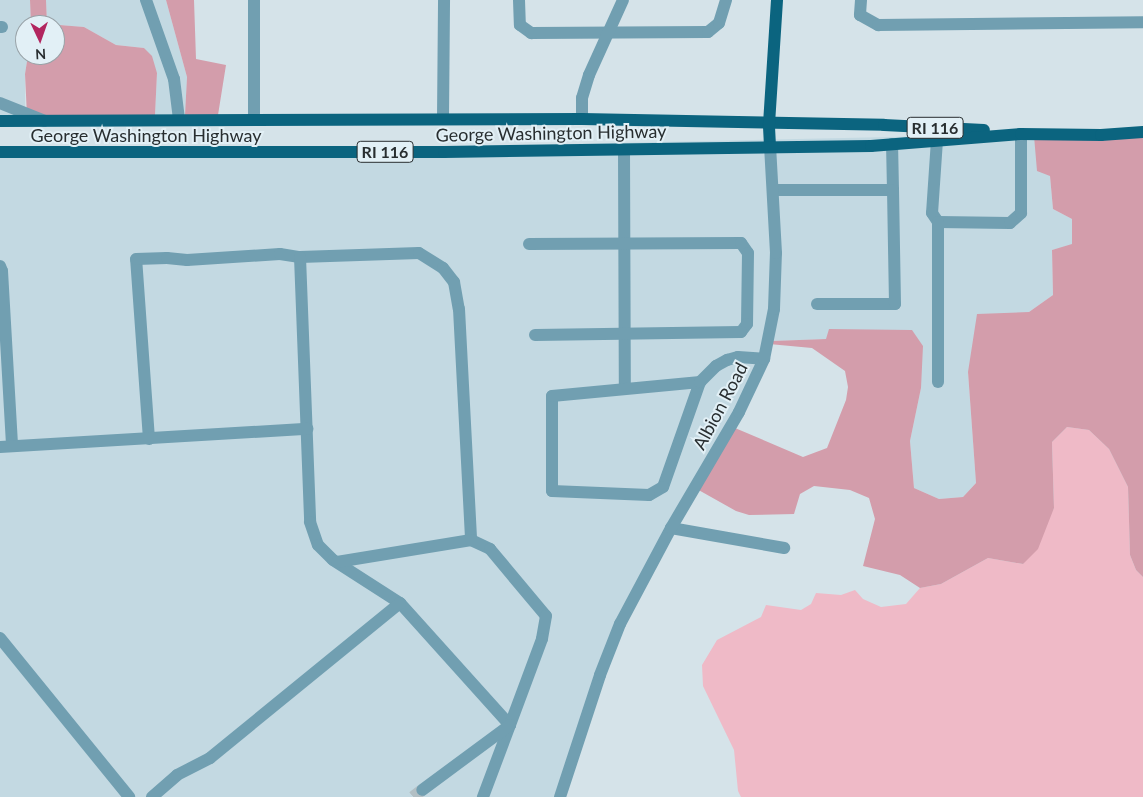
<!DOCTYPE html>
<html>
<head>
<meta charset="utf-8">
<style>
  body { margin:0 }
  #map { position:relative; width:1143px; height:797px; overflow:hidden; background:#d5e3e9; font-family:Lato,sans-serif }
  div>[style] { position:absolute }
  .built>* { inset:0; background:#c3d9e2 }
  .green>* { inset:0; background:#efbac7 }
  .forest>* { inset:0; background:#d39dab }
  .minor-tunnel>* { height:12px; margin-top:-6px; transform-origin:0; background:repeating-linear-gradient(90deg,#b2bfc4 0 12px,transparent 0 18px) }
  .minor>* { height:12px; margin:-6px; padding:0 6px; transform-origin:6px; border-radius:6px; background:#719fb1 }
  .major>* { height:12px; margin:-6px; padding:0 6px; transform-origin:6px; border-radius:6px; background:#0b647f }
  span { translate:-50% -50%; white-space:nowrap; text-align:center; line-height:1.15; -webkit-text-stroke:4px #e2f0f6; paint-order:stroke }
  .shield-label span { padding:1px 4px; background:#e2f0f6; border:1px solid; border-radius:4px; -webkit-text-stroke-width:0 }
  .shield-label { font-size:16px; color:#282e30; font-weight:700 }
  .street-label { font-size:18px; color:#282e30 }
  .north { position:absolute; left:15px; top:15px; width:50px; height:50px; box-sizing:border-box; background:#e2f0f6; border:1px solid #98a2a7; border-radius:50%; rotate:177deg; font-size:14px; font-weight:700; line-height:20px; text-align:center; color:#282e30 }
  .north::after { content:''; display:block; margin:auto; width:18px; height:22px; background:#b2265f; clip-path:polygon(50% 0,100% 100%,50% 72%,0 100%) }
</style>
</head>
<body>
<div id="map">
  <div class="built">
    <div style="clip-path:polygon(0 0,30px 0,31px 25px,25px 25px,25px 55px,28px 55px,25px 74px,25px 115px,0 116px)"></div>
    <div style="clip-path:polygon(46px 0,166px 0,187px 77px,185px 115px,155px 115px,157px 73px,144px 48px,116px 45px,84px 27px,47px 24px)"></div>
    <div style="clip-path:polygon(1027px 134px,1034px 136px,1050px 176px,1053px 209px,1072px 219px,1072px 245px,1052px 250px,1053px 295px,1029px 312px,968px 372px,976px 483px,963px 497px,939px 499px,914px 488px,910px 441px,921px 388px,826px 339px,772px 341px,748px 396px,650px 560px,557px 797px,0 797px,0 148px,472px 146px)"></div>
  </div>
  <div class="green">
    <div style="clip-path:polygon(1067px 427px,1089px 430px,1109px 449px,1128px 487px,1130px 555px,1136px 570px,1143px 577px,1143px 797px,741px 797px,738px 791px,734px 750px,703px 686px,702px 665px,717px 640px,761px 617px,766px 605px,801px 610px,811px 604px,816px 593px,841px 595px,855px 590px,863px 599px,881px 607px,906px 604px,920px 588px,941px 584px,988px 558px,1023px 564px,1054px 508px,1052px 442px)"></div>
  </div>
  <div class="forest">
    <div style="clip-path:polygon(30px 0,46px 0,47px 24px,84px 27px,116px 45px,144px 48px,152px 56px,157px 73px,155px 115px,27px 116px,25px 74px,28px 55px,55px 55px,55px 25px,31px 25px)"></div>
    <div style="clip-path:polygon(166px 0,194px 0,196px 59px,226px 65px,218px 115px,185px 115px,187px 77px)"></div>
    <div style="clip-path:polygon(1143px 127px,1143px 577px,1136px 570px,1130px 555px,1128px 487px,1109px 449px,1089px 430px,1067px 427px,1052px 442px,1054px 508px,1038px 549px,1023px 564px,988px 558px,941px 584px,920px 588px,900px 575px,863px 566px,875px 519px,869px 498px,850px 490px,814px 486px,800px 494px,794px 514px,749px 515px,736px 511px,695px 488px,735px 428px,803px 457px,827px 448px,846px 400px,848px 387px,845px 371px,812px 348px,769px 344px,772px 341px,826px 339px,829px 329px,912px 330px,923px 346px,921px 388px,910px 441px,914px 488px,939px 499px,963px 497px,976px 483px,968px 372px,977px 314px,1029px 312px,1053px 295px,1052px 250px,1072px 244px,1072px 219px,1053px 209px,1050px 176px,1037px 171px,1034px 136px)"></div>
  </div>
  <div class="minor-tunnel">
    <div style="left:413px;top:797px;width:11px;rotate:-38deg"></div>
  </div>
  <div class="minor">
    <div style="left:146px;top:0;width:84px;rotate:70.5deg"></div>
    <div style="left:174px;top:79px;width:40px;rotate:82.9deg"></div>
    <div style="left:254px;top:0;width:119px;rotate:90deg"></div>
    <div style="left:519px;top:0;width:25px;rotate:88deg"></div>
    <div style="left:520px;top:25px;width:14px;rotate:36deg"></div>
    <div style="left:531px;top:33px;width:177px;rotate:-0.3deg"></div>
    <div style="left:708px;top:32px;width:14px;rotate:-39deg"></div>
    <div style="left:719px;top:23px;width:24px;rotate:-73deg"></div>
    <div style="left:861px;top:0;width:15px;rotate:94deg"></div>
    <div style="left:860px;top:15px;width:21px;rotate:29deg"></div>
    <div style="left:878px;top:25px;width:265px;rotate:-0.6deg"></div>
    <div style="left:0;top:27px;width:2px"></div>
    <div style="left:0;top:103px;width:48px;rotate:21.8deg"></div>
    <div style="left:443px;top:119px;width:119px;rotate:-89.5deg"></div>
    <div style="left:582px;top:119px;width:21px;rotate:-90deg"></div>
    <div style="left:582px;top:98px;width:24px;rotate:-73deg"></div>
    <div style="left:589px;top:75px;width:82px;rotate:-65.6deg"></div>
    <div style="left:937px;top:140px;width:73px;rotate:93.9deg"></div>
    <div style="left:932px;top:213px;width:11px;rotate:56deg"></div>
    <div style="left:938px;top:222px;width:72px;rotate:0.8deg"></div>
    <div style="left:1010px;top:223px;width:15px;rotate:-42deg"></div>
    <div style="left:1021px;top:213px;width:79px;rotate:-90deg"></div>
    <div style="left:624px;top:150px;width:238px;rotate:89.8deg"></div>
    <div style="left:773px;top:190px;width:120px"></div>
    <div style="left:893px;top:190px;width:46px;rotate:-91.2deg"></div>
    <div style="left:938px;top:222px;width:160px;rotate:90deg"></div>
    <div style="left:529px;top:244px;width:212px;rotate:-0.3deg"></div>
    <div style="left:741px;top:243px;width:12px;rotate:55deg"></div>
    <div style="left:748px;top:253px;width:71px;rotate:90.8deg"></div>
    <div style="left:747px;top:324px;width:10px;rotate:127deg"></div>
    <div style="left:741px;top:332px;width:206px;rotate:179.2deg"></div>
    <div style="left:300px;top:257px;width:119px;rotate:-1.9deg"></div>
    <div style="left:419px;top:253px;width:28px;rotate:32deg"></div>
    <div style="left:443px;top:268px;width:18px;rotate:52deg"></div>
    <div style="left:454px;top:282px;width:27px;rotate:80deg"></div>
    <div style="left:459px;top:309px;width:231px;rotate:87deg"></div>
    <div style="left:0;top:266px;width:5px;rotate:68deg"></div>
    <div style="left:2px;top:271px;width:175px;rotate:86.7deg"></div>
    <div style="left:817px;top:304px;width:78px"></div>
    <div style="left:895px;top:304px;width:114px;rotate:-91deg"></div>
    <div style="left:700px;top:382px;width:111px;rotate:109.4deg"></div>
    <div style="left:663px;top:487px;width:16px;rotate:150deg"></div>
    <div style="left:649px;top:495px;width:97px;rotate:-177.6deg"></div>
    <div style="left:552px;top:491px;width:95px;rotate:-90deg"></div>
    <div style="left:552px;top:396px;width:149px;rotate:-5.4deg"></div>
    <div style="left:700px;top:382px;width:23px;rotate:-45deg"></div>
    <div style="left:716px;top:366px;width:13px;rotate:-29deg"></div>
    <div style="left:727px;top:360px;width:11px;rotate:-15deg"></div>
    <div style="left:738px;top:357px;width:26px;rotate:4deg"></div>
    <div style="left:149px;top:439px;width:180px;rotate:-94.1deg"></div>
    <div style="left:136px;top:259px;width:31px;rotate:-2deg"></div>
    <div style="left:167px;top:258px;width:20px;rotate:6deg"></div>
    <div style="left:187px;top:260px;width:93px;rotate:-3.7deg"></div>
    <div style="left:280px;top:254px;width:20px;rotate:9deg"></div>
    <div style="left:300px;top:257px;width:265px;rotate:87.8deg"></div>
    <div style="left:310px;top:522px;width:24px;rotate:71deg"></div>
    <div style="left:318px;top:545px;width:21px;rotate:45deg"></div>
    <div style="left:333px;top:560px;width:80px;rotate:32.7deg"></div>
    <div style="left:400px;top:603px;width:164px;rotate:48deg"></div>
    <div style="left:510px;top:725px;width:77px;rotate:110.6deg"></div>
    <div style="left:0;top:447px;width:308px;rotate:-3.4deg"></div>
    <div style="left:671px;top:528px;width:115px;rotate:10deg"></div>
    <div style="left:337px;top:562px;width:136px;rotate:-9.3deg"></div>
    <div style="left:471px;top:540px;width:21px;rotate:25deg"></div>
    <div style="left:490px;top:549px;width:87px;rotate:50.1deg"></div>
    <div style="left:546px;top:616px;width:23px;rotate:100deg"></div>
    <div style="left:542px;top:639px;width:92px;rotate:110.4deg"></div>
    <div style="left:510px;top:725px;width:109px;rotate:143.5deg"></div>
    <div style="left:0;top:638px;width:205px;rotate:50.9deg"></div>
    <div style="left:152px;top:797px;width:33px;rotate:-41deg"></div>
    <div style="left:177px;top:775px;width:37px;rotate:-27deg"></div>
    <div style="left:210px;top:758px;width:245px;rotate:-39.2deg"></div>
    <div style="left:560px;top:797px;width:128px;rotate:-71.8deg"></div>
    <div style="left:600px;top:675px;width:55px;rotate:-68.6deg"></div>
    <div style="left:620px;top:624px;width:109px;rotate:-62deg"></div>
    <div style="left:671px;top:528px;width:134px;rotate:-59.6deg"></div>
    <div style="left:739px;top:412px;width:59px;rotate:-64.7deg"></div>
    <div style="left:764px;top:359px;width:51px;rotate:-78.7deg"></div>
    <div style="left:774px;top:309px;width:56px;rotate:-88deg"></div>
    <div style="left:776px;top:253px;width:107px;rotate:-93.2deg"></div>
  </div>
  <div class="major">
    <div style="left:0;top:121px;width:582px;rotate:-0.2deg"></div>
    <div style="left:582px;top:119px;width:302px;rotate:1.1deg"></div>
    <div style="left:884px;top:125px;width:100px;rotate:2.9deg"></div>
    <div style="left:770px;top:146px;width:22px;rotate:-93deg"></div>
    <div style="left:769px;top:124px;width:124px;rotate:-86.3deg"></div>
    <div style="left:0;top:152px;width:444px"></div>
    <div style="left:444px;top:152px;width:427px;rotate:-0.8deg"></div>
    <div style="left:871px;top:146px;width:150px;rotate:-4.6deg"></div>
    <div style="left:1021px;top:134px;width:80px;rotate:0.7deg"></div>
    <div style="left:1101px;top:135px;width:42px;rotate:-4.1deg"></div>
  </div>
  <div class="shield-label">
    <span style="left:935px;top:128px">RI 116</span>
    <span style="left:385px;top:152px">RI 116</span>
  </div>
  <div class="street-label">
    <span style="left:551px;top:133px;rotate:-1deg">George Washington Highway</span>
    <span style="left:146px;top:135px">George Washington Highway</span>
    <span style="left:720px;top:406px;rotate:-62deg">Albion Road</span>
  </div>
  <div class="north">N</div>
</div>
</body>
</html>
